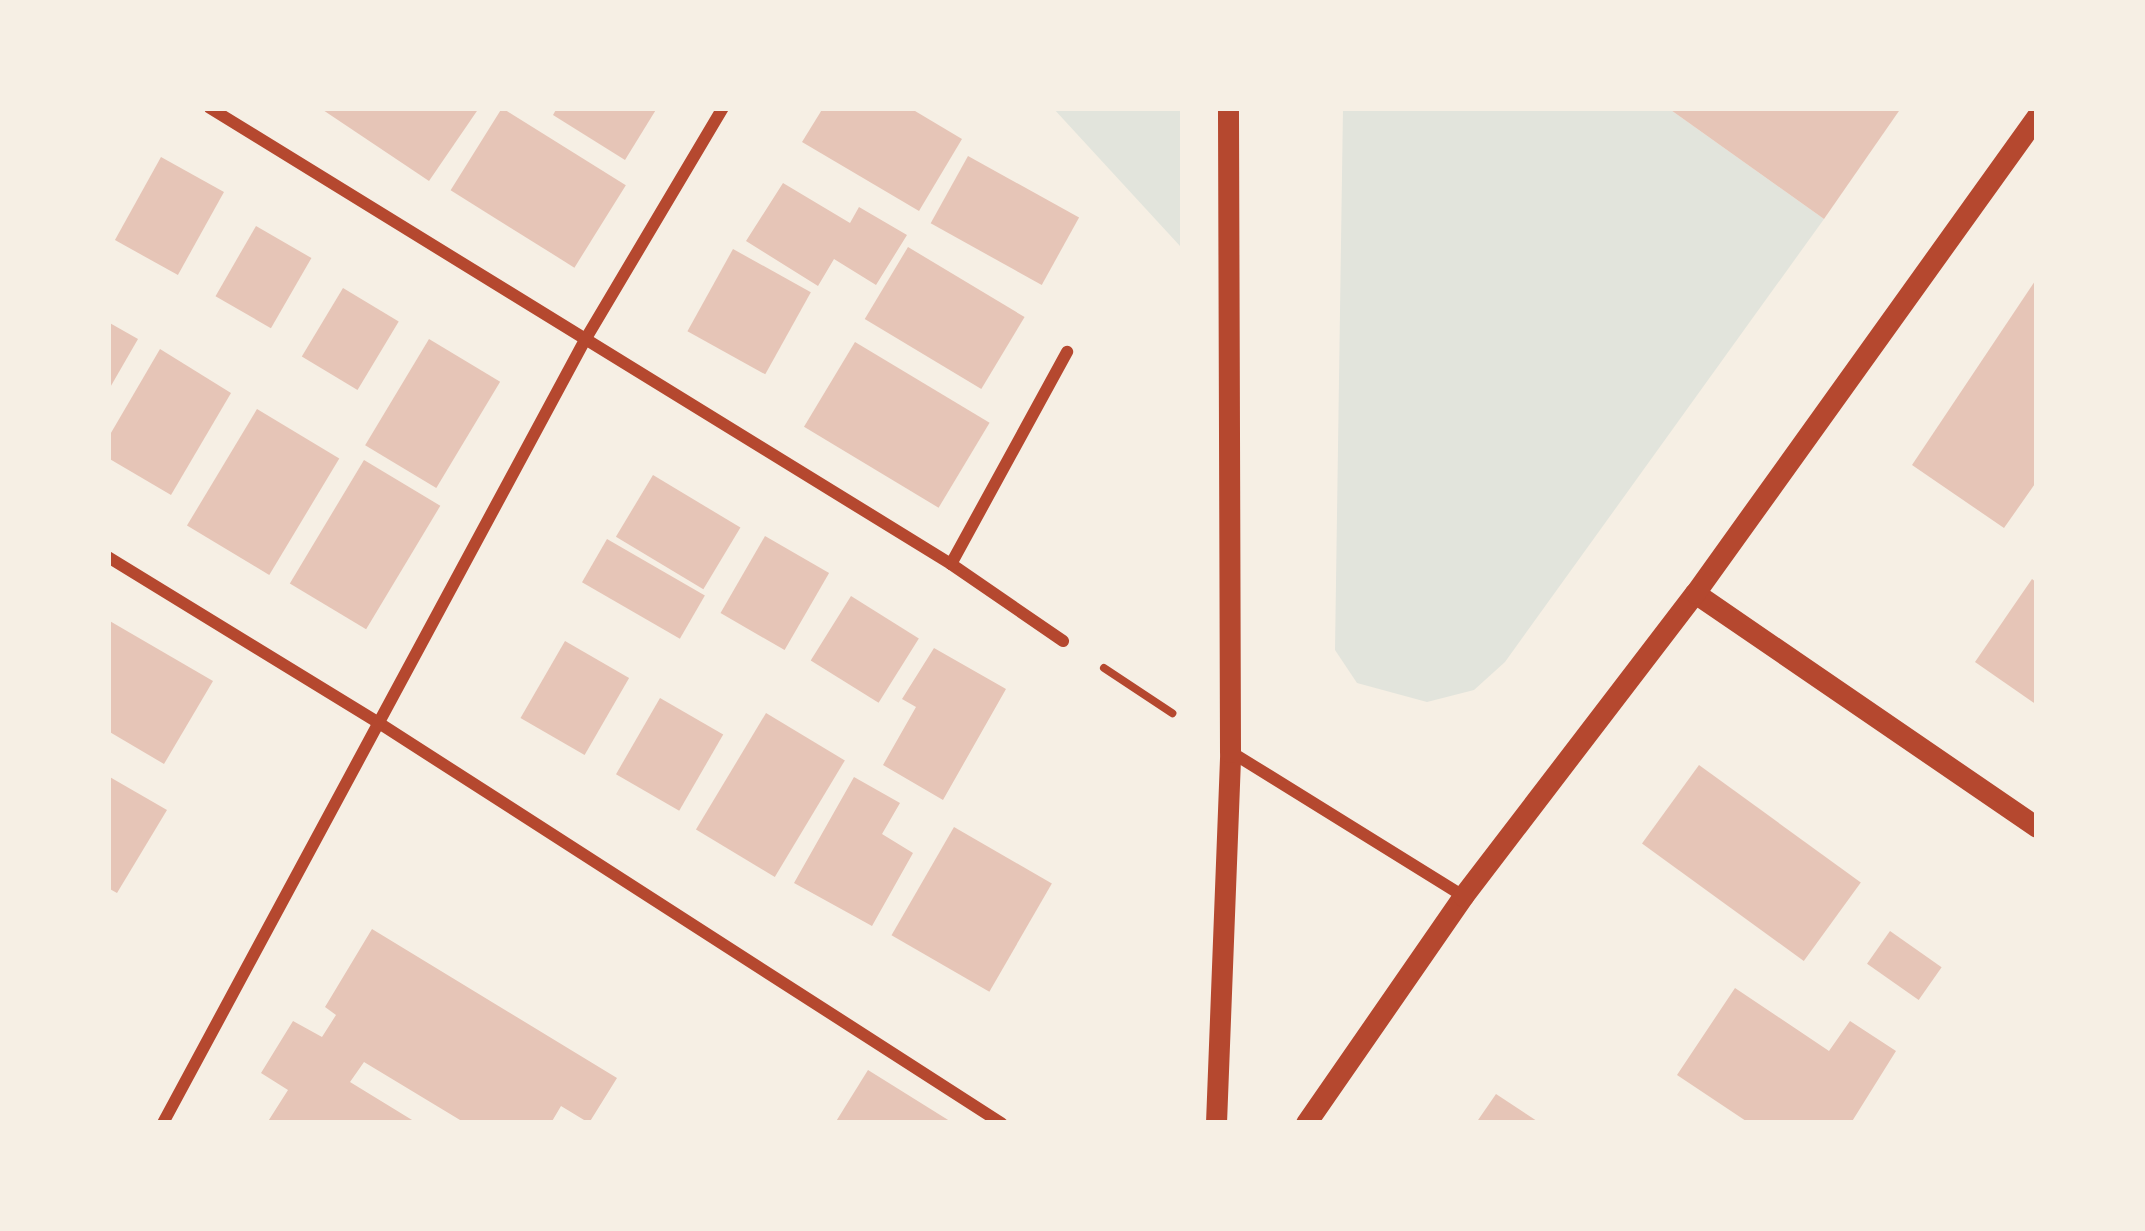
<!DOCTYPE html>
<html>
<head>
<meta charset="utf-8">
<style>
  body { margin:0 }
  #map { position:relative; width:2145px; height:1231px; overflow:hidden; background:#f6efe4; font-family:"PT Sans Narrow",sans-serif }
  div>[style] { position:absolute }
  .green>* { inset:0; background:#e2e4dc }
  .building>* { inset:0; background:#e6c5b7; transform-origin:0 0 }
  .path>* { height:8px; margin:-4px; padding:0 4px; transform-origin:4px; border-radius:4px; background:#b5482f }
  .minor>* { height:12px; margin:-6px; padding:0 6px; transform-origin:6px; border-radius:6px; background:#b5482f }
  .tertiary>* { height:21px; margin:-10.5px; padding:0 10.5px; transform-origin:10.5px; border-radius:10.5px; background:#b5482f }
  span { translate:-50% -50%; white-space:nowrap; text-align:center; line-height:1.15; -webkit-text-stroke:9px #f6efe4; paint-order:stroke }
  .frame { position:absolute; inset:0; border:111px solid #f6efe4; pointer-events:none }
</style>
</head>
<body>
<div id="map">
  <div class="green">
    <div style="clip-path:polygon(1053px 108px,1180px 108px,1180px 246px)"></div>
    <div style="clip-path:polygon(1343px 108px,1668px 108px,1824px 219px,1505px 662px,1474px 690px,1427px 702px,1357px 683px,1335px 650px)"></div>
  </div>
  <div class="building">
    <div style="clip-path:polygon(320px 108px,479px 108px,429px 181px)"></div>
    <div style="left:502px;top:108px;width:146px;height:97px;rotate:32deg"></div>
    <div style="clip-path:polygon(557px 108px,657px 108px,625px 160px,553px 115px)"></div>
    <div style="clip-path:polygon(823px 108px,910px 108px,962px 139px,919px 211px,802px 142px)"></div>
    <div style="clip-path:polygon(1668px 108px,1901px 108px,1824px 219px)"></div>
    <div style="left:968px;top:156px;width:127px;height:77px;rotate:29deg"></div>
    <div style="left:161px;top:157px;width:72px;height:95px;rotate:29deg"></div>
    <div style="clip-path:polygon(783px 183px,850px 223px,859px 207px,907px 235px,876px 285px,834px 259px,818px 286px,746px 241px)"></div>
    <div style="left:256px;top:226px;width:64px;height:81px;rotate:30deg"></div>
    <div style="left:908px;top:247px;width:136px;height:84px;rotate:31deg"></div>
    <div style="left:733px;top:249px;width:89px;height:94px;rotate:29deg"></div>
    <div style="clip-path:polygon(2037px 278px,2037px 481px,2004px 528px,1912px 465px)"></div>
    <div style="left:343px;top:288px;width:65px;height:80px;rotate:31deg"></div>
    <div style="clip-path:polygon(108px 322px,138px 339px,108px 391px)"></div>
    <div style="left:429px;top:339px;width:83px;height:124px;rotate:31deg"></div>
    <div style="left:855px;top:342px;width:157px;height:99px;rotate:31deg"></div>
    <div style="clip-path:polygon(160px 349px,231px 393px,171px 495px,108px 458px,108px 438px)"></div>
    <div style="left:257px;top:409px;width:96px;height:136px;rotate:31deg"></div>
    <div style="left:364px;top:460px;width:89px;height:144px;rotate:31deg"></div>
    <div style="left:653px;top:475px;width:102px;height:72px;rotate:31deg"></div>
    <div style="left:765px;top:536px;width:74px;height:89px;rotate:30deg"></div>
    <div style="left:607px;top:539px;width:113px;height:50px;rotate:30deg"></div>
    <div style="clip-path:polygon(2032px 579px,2037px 583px,2037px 705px,1975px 662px)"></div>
    <div style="left:851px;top:596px;width:80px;height:76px;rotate:32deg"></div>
    <div style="clip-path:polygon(108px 620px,213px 681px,164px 764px,108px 731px)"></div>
    <div style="left:565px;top:641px;width:74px;height:89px;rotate:30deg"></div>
    <div style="clip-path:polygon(934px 648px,1006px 689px,943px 800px,883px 765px,916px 707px,902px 699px)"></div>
    <div style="left:660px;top:698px;width:73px;height:88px;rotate:30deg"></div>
    <div style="left:766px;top:713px;width:92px;height:136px;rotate:31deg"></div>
    <div style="left:1699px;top:765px;width:200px;height:97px;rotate:36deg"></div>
    <div style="clip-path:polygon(108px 776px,167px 810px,117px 893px,108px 888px)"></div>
    <div style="clip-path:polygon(854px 777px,900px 803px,882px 834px,913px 853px,872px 926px,794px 883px)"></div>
    <div style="left:954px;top:827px;width:113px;height:125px;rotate:30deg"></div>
    <div style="clip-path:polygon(372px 929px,617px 1078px,589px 1123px,561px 1106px,551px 1123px,465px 1123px,364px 1062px,350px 1082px,417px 1123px,267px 1123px,288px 1090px,261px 1073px,293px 1021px,322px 1037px,336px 1015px,325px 1007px)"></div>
    <div style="left:1890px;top:931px;width:63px;height:40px;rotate:35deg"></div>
    <div style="clip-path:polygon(1735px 988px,1829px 1051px,1850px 1021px,1896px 1051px,1851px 1123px,1749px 1123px,1677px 1075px)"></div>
    <div style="clip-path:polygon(868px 1070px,953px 1123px,835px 1123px)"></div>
    <div style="clip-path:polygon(1496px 1094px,1540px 1123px,1476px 1123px)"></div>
  </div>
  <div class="path">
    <div style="left:1104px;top:668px;width:82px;rotate:33.5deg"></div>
  </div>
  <div class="minor">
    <div style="left:210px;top:108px;width:870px;rotate:31.61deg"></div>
    <div style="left:951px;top:564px;width:136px;rotate:34.5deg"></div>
    <div style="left:108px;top:557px;width:318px;rotate:31.5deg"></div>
    <div style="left:379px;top:723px;width:740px;rotate:32.74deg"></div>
    <div style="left:951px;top:564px;width:242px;rotate:-61.3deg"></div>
    <div style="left:1231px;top:752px;width:273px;rotate:31.8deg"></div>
    <div style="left:163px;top:1123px;width:889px;rotate:-61.68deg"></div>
    <div style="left:585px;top:340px;width:270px;rotate:-59.3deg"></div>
  </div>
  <div class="tertiary">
    <div style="left:1695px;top:593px;width:414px;rotate:34.4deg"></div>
    <div style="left:1216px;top:1123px;width:371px;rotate:-87.8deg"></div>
    <div style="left:1230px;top:752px;width:644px;rotate:-90.18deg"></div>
    <div style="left:1306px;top:1123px;width:276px;rotate:-55.3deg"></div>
    <div style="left:1463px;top:896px;width:382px;rotate:-52.6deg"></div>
    <div style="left:1695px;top:593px;width:587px;rotate:-54.36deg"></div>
  </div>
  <div class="frame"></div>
</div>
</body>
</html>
